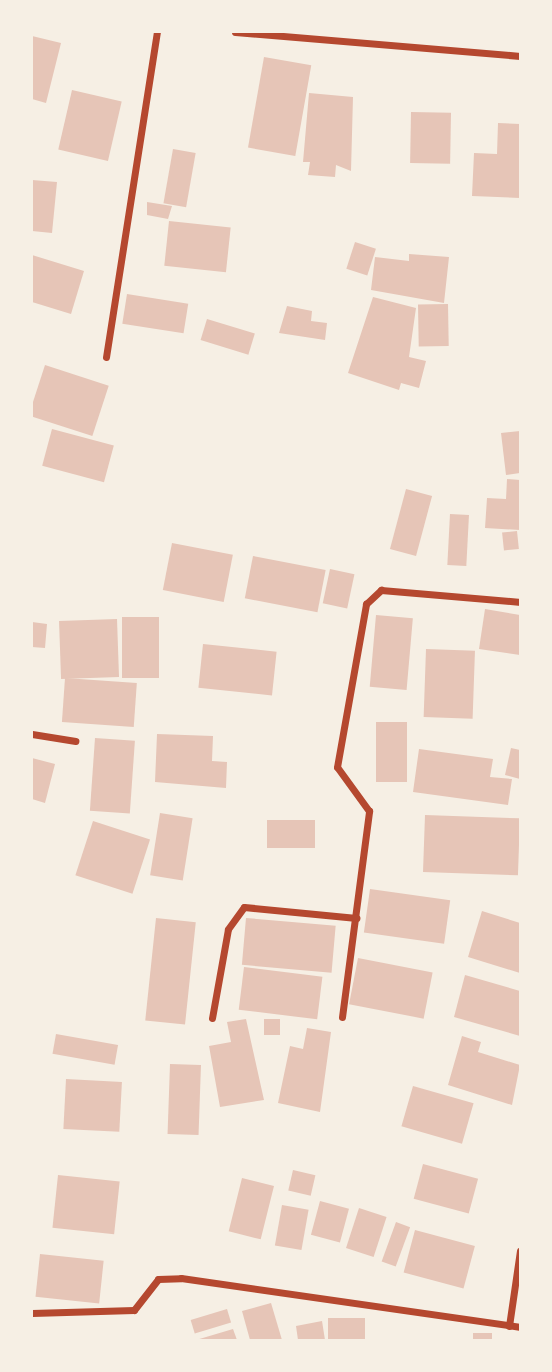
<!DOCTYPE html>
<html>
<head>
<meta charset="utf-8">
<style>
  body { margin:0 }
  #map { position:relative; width:552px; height:1372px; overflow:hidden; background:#f6efe4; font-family:"Zilla Slab",serif }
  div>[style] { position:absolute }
  .building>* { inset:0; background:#e6c5b7; transform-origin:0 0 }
  .minor>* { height:7px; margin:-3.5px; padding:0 3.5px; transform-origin:3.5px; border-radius:3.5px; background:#b5482f }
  span { translate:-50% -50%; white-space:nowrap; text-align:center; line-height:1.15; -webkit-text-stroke:5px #f6efe4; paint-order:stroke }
  .frame { position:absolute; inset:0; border:33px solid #f6efe4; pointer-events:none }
</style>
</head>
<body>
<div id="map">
  <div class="building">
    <div style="clip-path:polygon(32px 36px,61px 43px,46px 103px,32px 99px)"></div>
    <div style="left:264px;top:57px;width:48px;height:92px;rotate:10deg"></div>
    <div style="left:72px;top:90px;width:51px;height:61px;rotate:13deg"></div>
    <div style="clip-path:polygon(309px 93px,353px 97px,351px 171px,336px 165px,335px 177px,308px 175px,310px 162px,303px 162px)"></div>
    <div style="left:411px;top:112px;width:40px;height:51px;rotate:1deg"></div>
    <div style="clip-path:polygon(498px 123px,520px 124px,520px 198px,472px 196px,474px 153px,497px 154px)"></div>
    <div style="left:173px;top:149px;width:23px;height:55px;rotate:10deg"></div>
    <div style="clip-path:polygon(32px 180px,57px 182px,52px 233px,32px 231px)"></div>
    <div style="clip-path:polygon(147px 202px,172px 206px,168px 219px,147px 215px)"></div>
    <div style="left:169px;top:221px;width:62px;height:45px;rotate:6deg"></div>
    <div style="left:355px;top:242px;width:22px;height:28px;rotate:18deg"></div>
    <div style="clip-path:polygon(409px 254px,449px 257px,444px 303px,371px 290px,375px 257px,409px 261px)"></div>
    <div style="clip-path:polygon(32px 255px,84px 271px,71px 314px,32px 302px)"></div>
    <div style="left:127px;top:294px;width:62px;height:30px;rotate:9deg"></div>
    <div style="clip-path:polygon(373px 297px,416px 308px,409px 357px,426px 361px,419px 388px,401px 383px,399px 390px,348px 373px)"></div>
    <div style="left:448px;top:304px;width:42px;height:30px;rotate:89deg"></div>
    <div style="clip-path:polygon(287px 306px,312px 311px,311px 321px,327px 323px,325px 340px,279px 333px)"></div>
    <div style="left:207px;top:319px;width:50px;height:22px;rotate:17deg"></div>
    <div style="left:45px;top:365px;width:67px;height:53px;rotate:18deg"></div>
    <div style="left:52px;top:429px;width:64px;height:38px;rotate:15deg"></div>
    <div style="clip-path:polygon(520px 431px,520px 473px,506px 475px,501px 433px)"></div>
    <div style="clip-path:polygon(507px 479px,520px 480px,520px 530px,485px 528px,487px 498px,506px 499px)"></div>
    <div style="left:406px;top:489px;width:27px;height:62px;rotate:15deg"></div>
    <div style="left:450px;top:514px;width:19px;height:51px;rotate:3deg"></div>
    <div style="left:517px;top:531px;width:18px;height:15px;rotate:84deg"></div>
    <div style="left:172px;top:543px;width:62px;height:48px;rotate:11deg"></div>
    <div style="left:253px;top:556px;width:74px;height:43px;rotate:11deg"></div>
    <div style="left:330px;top:569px;width:25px;height:35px;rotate:12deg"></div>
    <div style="clip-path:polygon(485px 609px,520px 615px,520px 655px,479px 649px)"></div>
    <div style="left:376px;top:615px;width:37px;height:72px;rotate:5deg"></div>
    <div style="left:122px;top:617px;width:37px;height:61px"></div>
    <div style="left:117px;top:619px;width:58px;height:58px;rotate:88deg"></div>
    <div style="clip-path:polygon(32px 622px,47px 624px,45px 648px,32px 647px)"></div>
    <div style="left:203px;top:644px;width:74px;height:44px;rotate:6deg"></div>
    <div style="left:426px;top:649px;width:49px;height:68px;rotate:2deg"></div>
    <div style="left:65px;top:678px;width:72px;height:44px;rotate:4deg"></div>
    <div style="left:376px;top:722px;width:31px;height:60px"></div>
    <div style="clip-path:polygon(157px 734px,213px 736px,212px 761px,227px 762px,226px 788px,155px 782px)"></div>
    <div style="left:95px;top:738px;width:40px;height:73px;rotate:4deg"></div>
    <div style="clip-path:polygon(511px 748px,520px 750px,520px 779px,505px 775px)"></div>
    <div style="clip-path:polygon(419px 749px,493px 759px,490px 777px,512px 779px,508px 805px,413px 792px)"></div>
    <div style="clip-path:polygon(32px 758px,55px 764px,45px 803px,32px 799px)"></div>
    <div style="left:160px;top:813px;width:33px;height:63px;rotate:9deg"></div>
    <div style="left:425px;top:815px;width:95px;height:57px;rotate:2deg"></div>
    <div style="left:267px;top:820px;width:48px;height:28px"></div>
    <div style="left:93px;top:821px;width:60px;height:57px;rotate:18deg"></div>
    <div style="left:370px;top:889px;width:81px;height:44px;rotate:8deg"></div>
    <div style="clip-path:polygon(482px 911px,520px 923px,520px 973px,468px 957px)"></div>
    <div style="left:156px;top:918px;width:40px;height:103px;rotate:6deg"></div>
    <div style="left:246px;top:918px;width:90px;height:47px;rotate:5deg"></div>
    <div style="left:358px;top:958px;width:76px;height:47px;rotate:11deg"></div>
    <div style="left:244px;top:967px;width:79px;height:43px;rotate:7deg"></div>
    <div style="clip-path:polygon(465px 975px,520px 991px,520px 1036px,454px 1017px)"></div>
    <div style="clip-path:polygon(246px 1019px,264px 1100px,220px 1107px,209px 1046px,231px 1042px,227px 1022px)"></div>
    <div style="left:264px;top:1019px;width:16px;height:16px"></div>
    <div style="clip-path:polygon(307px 1028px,331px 1032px,320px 1112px,278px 1103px,290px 1046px,303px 1049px)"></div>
    <div style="left:56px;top:1034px;width:63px;height:20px;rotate:10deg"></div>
    <div style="clip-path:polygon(462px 1036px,481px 1042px,478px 1052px,520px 1065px,512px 1105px,448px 1085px)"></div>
    <div style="left:170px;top:1064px;width:31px;height:70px;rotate:2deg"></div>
    <div style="left:66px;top:1079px;width:56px;height:50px;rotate:3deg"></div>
    <div style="left:413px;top:1086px;width:63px;height:42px;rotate:16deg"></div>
    <div style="left:423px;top:1164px;width:57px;height:36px;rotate:15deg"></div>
    <div style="left:293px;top:1170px;width:23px;height:21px;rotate:13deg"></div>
    <div style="left:58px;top:1175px;width:62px;height:53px;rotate:6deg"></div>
    <div style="left:242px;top:1178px;width:33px;height:55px;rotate:14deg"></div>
    <div style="left:320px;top:1201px;width:30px;height:35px;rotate:15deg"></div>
    <div style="left:282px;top:1205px;width:27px;height:41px;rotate:10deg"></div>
    <div style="left:359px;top:1208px;width:29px;height:42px;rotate:18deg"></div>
    <div style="left:396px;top:1222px;width:15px;height:42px;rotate:20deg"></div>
    <div style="left:415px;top:1230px;width:62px;height:44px;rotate:15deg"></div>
    <div style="left:40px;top:1254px;width:64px;height:43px;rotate:6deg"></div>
    <div style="clip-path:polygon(271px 1303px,282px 1340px,250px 1340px,242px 1311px)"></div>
    <div style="left:227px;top:1309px;width:14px;height:38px;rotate:73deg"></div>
    <div style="left:328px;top:1318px;width:37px;height:22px"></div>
    <div style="clip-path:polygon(322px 1321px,325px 1340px,298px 1340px,296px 1326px)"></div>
    <div style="clip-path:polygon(233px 1329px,237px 1340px,196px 1340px)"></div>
    <div style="left:473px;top:1333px;width:19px;height:7px"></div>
  </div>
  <div class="minor">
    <div style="left:235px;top:32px;width:286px;rotate:4.8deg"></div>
    <div style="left:106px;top:357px;width:329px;rotate:-81.1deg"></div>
    <div style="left:32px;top:734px;width:44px;rotate:9.2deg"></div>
    <div style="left:342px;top:1017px;width:208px;rotate:-82.5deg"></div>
    <div style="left:369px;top:811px;width:54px;rotate:-126deg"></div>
    <div style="left:337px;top:767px;width:166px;rotate:-79.9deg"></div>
    <div style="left:366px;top:604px;width:21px;rotate:-43deg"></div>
    <div style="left:381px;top:590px;width:140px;rotate:4.9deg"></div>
    <div style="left:212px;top:1018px;width:90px;rotate:-79.8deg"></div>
    <div style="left:228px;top:929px;width:27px;rotate:-54deg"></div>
    <div style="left:244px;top:907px;width:113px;rotate:5.6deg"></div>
    <div style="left:32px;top:1313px;width:102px;rotate:-1.7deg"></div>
    <div style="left:134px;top:1310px;width:39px;rotate:-52deg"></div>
    <div style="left:158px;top:1279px;width:23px;rotate:-2deg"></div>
    <div style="left:181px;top:1278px;width:343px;rotate:8.2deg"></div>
    <div style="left:509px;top:1326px;width:76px;rotate:-81.7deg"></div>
  </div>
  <div class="frame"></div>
</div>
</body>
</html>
